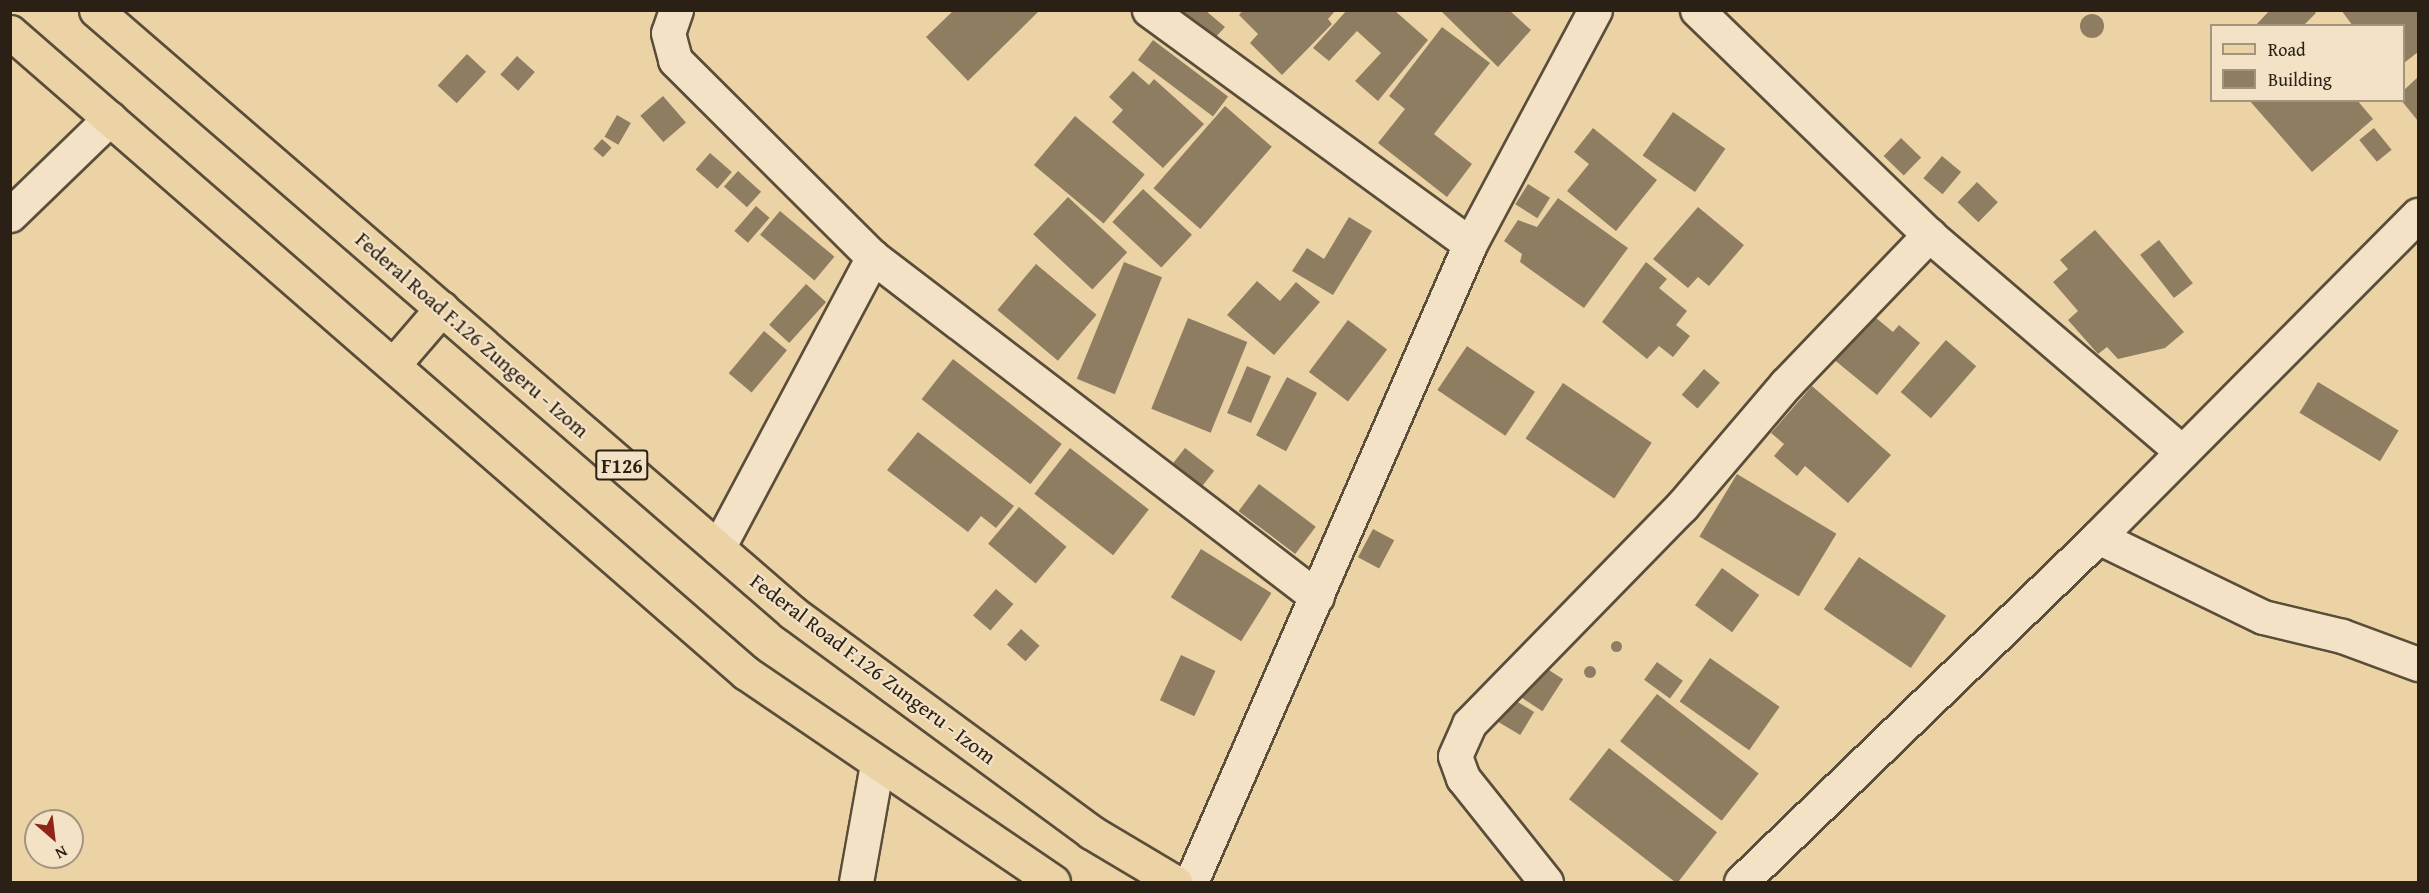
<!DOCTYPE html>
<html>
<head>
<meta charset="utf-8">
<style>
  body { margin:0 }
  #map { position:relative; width:2429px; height:893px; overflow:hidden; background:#ecd3a6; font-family:"Gentium Book Plus",serif }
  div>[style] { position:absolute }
  .building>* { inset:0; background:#8f7d61; transform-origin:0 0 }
  .round { border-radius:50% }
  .roads { filter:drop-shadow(2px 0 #5a4d3a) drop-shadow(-2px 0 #5a4d3a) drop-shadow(0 2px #5a4d3a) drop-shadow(0 -2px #5a4d3a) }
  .minor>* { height:33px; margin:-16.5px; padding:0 16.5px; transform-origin:16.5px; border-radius:16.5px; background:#f3e2c5 }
  .major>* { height:33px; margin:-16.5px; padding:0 16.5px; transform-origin:16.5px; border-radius:16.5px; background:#ecd3a6 }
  span { translate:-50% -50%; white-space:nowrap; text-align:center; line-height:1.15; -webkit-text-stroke:4.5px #f3e2c5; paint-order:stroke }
  .shield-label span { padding:2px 4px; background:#f3e2c5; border:2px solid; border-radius:4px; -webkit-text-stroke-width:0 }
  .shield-label { font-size:20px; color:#2a2016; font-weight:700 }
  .street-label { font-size:21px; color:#2a2016 }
  .frame { position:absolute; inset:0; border:12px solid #2a2016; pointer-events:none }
  .legend { position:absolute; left:2210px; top:24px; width:195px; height:78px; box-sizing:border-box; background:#f3e2c5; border:2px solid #a3947f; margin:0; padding:8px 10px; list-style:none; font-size:18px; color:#2a2016 }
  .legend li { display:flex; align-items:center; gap:12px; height:30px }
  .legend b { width:30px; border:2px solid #a3947f }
  .north { position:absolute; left:24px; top:809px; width:60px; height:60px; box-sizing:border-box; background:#f3e2c5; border:2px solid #a3947f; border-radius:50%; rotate:152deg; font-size:16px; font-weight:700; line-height:24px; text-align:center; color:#2a2016 }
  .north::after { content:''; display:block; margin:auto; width:21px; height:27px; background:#8f2418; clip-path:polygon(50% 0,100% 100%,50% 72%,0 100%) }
</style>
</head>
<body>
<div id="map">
  <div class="building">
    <div style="clip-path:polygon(954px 10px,1040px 10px,968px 81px,926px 37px)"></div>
    <div style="clip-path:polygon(1182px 10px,1205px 10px,1225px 27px,1213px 40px,1180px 14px)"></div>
    <div style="clip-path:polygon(1243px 10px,1336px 10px,1328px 19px,1332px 24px,1282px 75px,1250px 43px,1258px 34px,1239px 15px)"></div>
    <div style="clip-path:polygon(1347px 10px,1394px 10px,1428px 40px,1378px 101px,1355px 81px,1381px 53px,1357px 31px,1329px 61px,1313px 48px)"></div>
    <div style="clip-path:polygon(1440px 10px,1509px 10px,1531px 30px,1498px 67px)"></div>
    <div style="clip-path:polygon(2270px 10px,2313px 10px,2316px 13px,2303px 26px,2255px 26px)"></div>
    <div style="clip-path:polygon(2341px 10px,2418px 10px,2418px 52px,2404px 63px,2404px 26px,2353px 26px)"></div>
    <div class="round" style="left:2080px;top:14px;width:24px;height:24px"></div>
    <div style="clip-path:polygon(1442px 27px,1490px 63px,1434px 134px,1472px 164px,1447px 197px,1378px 143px,1405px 109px,1389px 96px)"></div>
    <div style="left:1153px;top:40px;width:94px;height:25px;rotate:37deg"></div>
    <div style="left:467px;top:54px;width:26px;height:43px;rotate:43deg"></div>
    <div style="left:517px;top:56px;width:24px;height:25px;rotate:42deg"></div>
    <div style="clip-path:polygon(1133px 71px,1149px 85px,1154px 79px,1204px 124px,1163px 168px,1112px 122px,1123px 110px,1109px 97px)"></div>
    <div style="clip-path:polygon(2418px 77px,2418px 121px,2401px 100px,2404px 90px)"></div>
    <div style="left:663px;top:96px;width:35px;height:30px;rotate:49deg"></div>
    <div style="clip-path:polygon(2249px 100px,2357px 100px,2373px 119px,2312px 172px)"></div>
    <div style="left:1225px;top:106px;width:62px;height:109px;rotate:41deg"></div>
    <div style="left:1673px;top:112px;width:64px;height:53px;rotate:35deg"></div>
    <div style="left:617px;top:115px;width:16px;height:25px;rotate:30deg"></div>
    <div style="left:1075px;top:116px;width:91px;height:64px;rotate:40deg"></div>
    <div style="clip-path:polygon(1593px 128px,1657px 180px,1616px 231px,1567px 191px,1589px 164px,1574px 152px)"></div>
    <div style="left:2374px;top:128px;width:28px;height:19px;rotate:51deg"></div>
    <div style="left:1901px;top:138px;width:28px;height:25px;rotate:44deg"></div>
    <div style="left:602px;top:139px;width:13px;height:13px;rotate:42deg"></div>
    <div style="left:710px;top:153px;width:29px;height:22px;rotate:41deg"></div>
    <div style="left:1942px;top:156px;width:25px;height:29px;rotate:40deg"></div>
    <div style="left:738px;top:171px;width:31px;height:21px;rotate:42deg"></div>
    <div style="left:1977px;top:182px;width:29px;height:28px;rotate:44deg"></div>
    <div style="left:1528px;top:184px;width:26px;height:24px;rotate:32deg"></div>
    <div style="left:1143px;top:189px;width:67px;height:45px;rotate:43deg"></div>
    <div style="left:1068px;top:197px;width:81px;height:51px;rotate:43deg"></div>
    <div style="clip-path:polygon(1558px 198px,1628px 248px,1584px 308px,1520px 262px,1522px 254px,1504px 241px,1518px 220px,1537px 227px)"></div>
    <div style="left:756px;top:206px;width:18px;height:33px;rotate:41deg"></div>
    <div style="clip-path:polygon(1698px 207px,1744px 245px,1709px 286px,1698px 277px,1688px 288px,1653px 259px)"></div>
    <div style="left:780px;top:211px;width:71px;height:31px;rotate:40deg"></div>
    <div style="clip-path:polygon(1349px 217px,1372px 231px,1333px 295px,1292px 271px,1307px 248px,1324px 259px)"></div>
    <div style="clip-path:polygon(2095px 230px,2184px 332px,2165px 348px,2118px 359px,2107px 347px,2098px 354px,2068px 320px,2078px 311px,2053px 282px,2068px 269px,2060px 260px)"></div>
    <div style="left:2159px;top:240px;width:55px;height:24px;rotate:52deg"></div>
    <div style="left:1124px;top:262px;width:41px;height:126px;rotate:22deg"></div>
    <div style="clip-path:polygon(1646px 262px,1667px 279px,1659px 288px,1687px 311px,1676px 325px,1690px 336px,1673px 357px,1659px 346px,1647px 359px,1602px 322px)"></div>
    <div style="left:1036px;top:264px;width:79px;height:60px;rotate:40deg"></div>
    <div style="clip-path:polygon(1257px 281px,1280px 301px,1296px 282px,1320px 302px,1274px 355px,1227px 315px)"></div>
    <div style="left:806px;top:284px;width:27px;height:55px;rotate:42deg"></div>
    <div style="clip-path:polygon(1864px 308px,1893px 332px,1899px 325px,1920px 343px,1877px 395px,1826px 353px)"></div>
    <div style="left:1188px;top:318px;width:64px;height:98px;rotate:22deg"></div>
    <div style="left:1348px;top:320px;width:49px;height:65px;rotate:37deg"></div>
    <div style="left:764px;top:331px;width:30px;height:55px;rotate:40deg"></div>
    <div style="left:1946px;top:340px;width:40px;height:69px;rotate:41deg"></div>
    <div style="left:1467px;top:346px;width:82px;height:53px;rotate:34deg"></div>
    <div style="left:953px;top:359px;width:138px;height:51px;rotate:38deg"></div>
    <div style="left:1247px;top:366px;width:26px;height:51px;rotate:23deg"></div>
    <div style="left:1704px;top:369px;width:21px;height:34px;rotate:41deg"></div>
    <div style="left:1287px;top:377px;width:34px;height:66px;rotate:28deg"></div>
    <div style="left:2318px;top:382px;width:94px;height:36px;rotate:31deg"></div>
    <div style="left:1563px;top:383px;width:107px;height:67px;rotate:34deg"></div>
    <div style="clip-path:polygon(1812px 386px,1891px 455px,1848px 503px,1805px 466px,1797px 476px,1774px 456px,1784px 444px,1771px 433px)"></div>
    <div style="clip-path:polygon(918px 432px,1014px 506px,996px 528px,981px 516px,968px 532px,887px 470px)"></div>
    <div style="left:1070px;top:448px;width:100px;height:58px;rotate:38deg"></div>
    <div style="left:1185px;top:448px;width:37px;height:23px;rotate:38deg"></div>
    <div style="left:1737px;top:474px;width:116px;height:73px;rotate:31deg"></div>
    <div style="left:1259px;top:484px;width:71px;height:34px;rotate:37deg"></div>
    <div style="left:1019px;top:507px;width:62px;height:48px;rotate:40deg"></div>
    <div style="left:1373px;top:529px;width:24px;height:32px;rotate:28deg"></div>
    <div style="left:1201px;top:549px;width:83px;height:57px;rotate:32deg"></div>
    <div style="left:1859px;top:557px;width:105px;height:63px;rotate:34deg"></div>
    <div style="left:1722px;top:568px;width:46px;height:46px;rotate:36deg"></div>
    <div style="left:996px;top:589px;width:23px;height:35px;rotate:41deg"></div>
    <div style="left:1021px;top:629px;width:25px;height:21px;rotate:42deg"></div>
    <div class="round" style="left:1610.5px;top:640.5px;width:11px;height:11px"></div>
    <div style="left:1181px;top:655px;width:38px;height:50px;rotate:25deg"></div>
    <div style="left:1710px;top:658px;width:85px;height:53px;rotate:35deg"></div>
    <div style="left:1657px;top:662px;width:32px;height:22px;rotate:36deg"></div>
    <div style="left:1538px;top:663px;width:30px;height:38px;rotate:33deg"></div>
    <div class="round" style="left:1584px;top:666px;width:12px;height:12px"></div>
    <div style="left:1657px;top:694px;width:129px;height:60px;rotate:38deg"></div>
    <div style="left:1511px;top:698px;width:27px;height:27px;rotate:31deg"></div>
    <div style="left:1609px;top:748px;width:137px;height:65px;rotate:38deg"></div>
  </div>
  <div class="roads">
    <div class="minor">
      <div style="left:676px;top:10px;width:24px;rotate:109deg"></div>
      <div style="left:668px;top:33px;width:28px;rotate:75deg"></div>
      <div style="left:675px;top:60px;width:279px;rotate:44.9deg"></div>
      <div style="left:873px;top:257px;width:559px;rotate:37.44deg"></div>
      <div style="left:1149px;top:10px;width:397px;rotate:36.1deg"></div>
      <div style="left:1697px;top:10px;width:323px;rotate:44.1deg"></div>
      <div style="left:1929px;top:235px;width:332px;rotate:40.6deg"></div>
      <div style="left:10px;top:215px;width:139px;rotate:-44.1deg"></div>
      <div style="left:2098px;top:537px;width:183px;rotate:25.9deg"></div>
      <div style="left:2263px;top:617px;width:81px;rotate:13.5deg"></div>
      <div style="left:2342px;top:636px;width:81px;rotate:20.2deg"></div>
      <div style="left:718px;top:548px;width:330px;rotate:-62deg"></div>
      <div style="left:856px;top:882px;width:120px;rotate:-79.9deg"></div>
      <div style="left:1191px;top:882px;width:696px;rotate:-66.38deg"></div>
      <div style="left:1470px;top:244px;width:265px;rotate:-61.9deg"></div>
      <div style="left:1546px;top:882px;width:133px;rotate:-128.6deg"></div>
      <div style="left:1463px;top:778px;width:23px;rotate:-110deg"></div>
      <div style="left:1455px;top:756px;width:35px;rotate:-66deg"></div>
      <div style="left:1469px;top:724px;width:305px;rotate:-45.7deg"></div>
      <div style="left:1682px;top:506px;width:160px;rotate:-49.6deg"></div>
      <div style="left:1786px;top:384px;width:207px;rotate:-46.2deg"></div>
      <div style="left:1741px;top:882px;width:496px;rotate:-44deg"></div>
      <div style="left:2098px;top:537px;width:454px;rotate:-45.2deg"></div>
    </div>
    <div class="major">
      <div style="left:96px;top:10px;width:922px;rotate:40.86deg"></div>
      <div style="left:793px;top:613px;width:370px;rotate:36.3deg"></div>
      <div style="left:1091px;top:832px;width:98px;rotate:30.8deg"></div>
      <div style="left:10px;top:32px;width:976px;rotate:41.05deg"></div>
      <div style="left:746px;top:673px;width:371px;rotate:34.2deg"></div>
      <div style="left:393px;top:365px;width:75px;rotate:-49.3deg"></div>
    </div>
  </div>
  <div class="shield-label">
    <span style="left:622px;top:465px">F126</span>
  </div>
  <div class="street-label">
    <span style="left:472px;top:335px;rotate:41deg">Federal Road F.126 Zungeru - Izom</span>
    <span style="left:873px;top:669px;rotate:37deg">Federal Road F.126 Zungeru - Izom</span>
  </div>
  <div class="frame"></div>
  <ul class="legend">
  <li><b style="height:8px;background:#ecd3a6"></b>Road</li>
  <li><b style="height:16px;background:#8f7d61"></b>Building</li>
  </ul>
  <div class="north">N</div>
</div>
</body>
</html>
